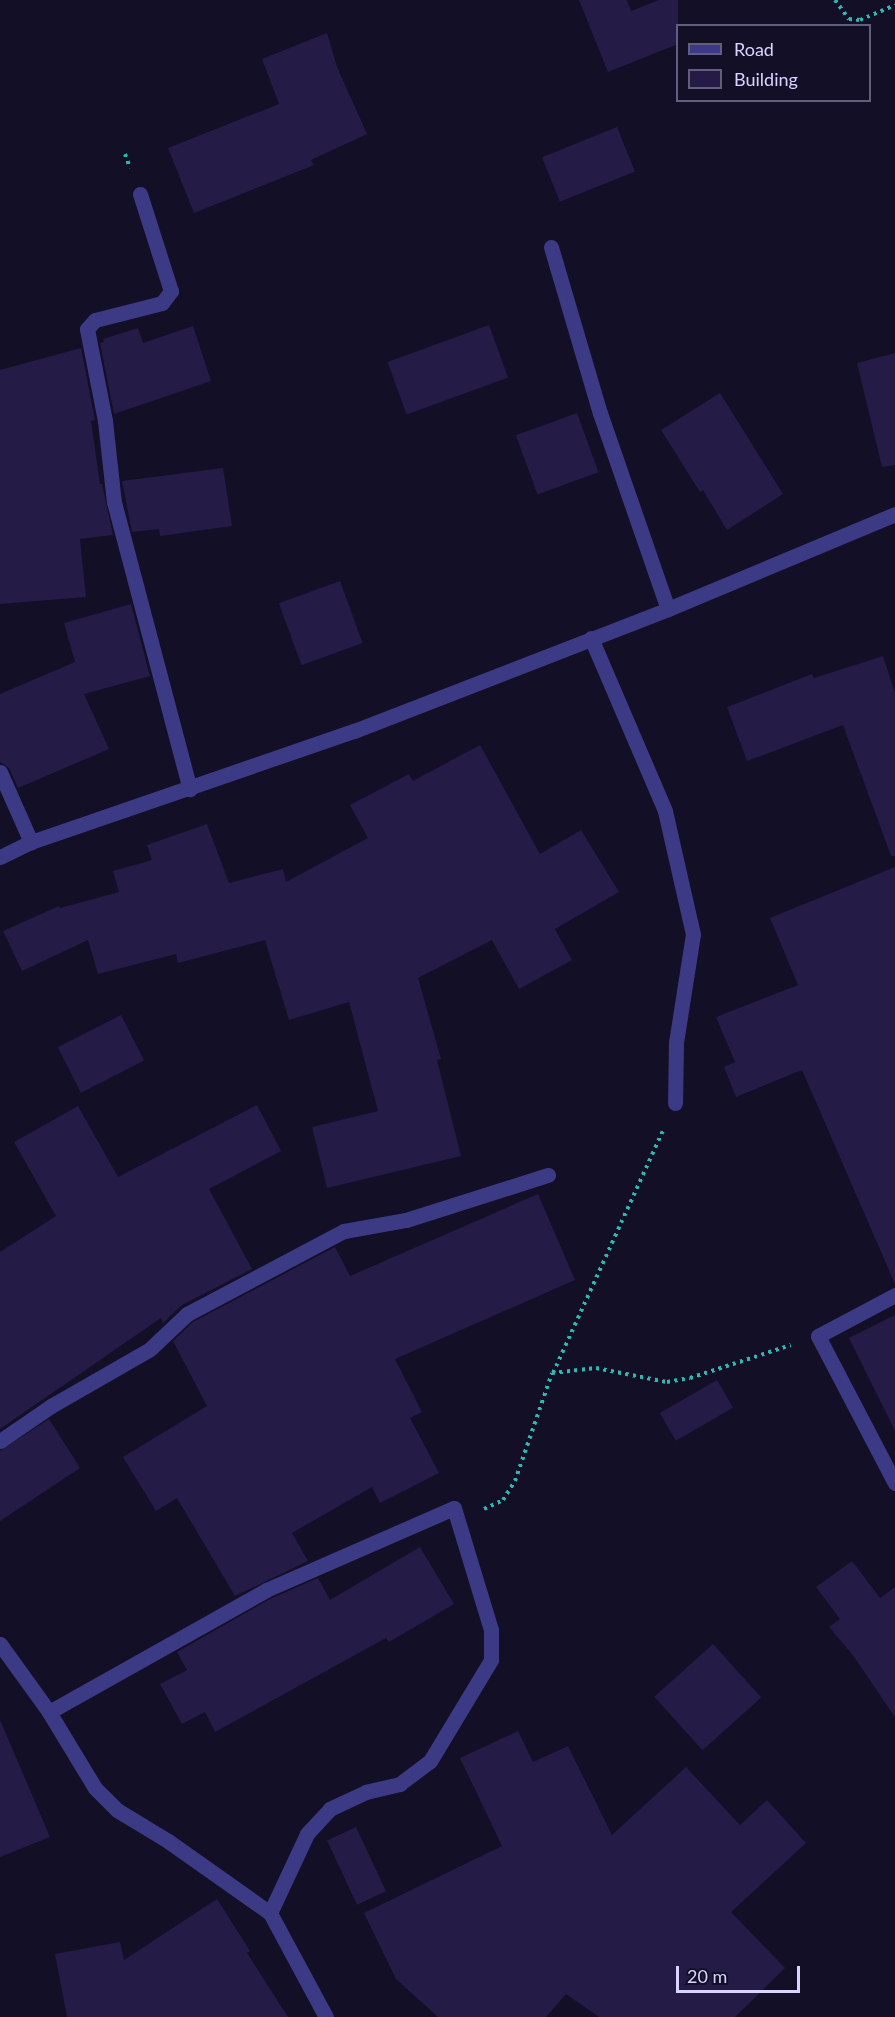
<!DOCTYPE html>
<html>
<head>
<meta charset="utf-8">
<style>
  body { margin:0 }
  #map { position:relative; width:895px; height:2017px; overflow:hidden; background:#130f26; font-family:Lato,sans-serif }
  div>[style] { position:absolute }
  .building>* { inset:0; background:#241b47; transform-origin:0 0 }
  .path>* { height:4px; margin-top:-2px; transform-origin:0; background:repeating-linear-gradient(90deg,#2fb8b0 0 3px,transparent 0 7.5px) }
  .minor>* { height:15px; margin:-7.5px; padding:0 7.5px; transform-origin:7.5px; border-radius:7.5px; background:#3d3a85 }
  span { translate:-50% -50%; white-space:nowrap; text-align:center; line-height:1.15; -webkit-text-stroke:5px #130f26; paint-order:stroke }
  .legend { position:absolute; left:676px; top:24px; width:195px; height:78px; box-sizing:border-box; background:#130f26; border:2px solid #625e7d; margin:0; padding:8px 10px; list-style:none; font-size:18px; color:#d9d4ff }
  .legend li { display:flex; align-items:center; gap:12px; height:30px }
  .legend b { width:30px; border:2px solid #625e7d }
  .scale { position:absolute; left:676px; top:1966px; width:124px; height:27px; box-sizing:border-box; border:3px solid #d9d4ff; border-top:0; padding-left:8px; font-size:18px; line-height:21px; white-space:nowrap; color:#d9d4ff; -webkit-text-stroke:4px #130f26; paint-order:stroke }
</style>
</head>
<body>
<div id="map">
  <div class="building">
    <div style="clip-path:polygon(579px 0,627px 0,631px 11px,659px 0,678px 0,678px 44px,608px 72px)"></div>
    <div style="clip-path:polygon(327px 33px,337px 67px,367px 134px,311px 160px,314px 165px,194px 213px,168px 148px,279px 104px,262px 59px)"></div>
    <div style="left:617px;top:127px;width:48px;height:81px;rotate:68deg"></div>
    <div style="left:489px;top:325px;width:56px;height:108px;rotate:70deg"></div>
    <div style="clip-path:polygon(193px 326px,211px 381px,114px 414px,100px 343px,104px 342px,103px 339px,138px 328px,143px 343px)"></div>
    <div style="clip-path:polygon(81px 348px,95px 420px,91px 421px,100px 484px,102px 484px,113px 535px,80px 539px,86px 597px,0 604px,0 370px)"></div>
    <div style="clip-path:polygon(895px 353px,895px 465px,882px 467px,857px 363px)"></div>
    <div style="clip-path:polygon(720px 393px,783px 494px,727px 530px,703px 490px,700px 492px,661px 430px)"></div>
    <div style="left:577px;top:413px;width:63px;height:65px;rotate:70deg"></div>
    <div style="clip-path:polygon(223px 468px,232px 526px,160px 536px,159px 529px,132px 532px,122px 481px)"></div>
    <div style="left:340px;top:581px;width:66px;height:65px;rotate:70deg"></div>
    <div style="clip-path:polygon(131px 604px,150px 676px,84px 694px,109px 749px,18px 788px,9px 768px,0 762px,0 694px,75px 662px,64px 623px)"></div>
    <div style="clip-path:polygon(883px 656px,895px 693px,895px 856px,891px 856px,843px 725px,747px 761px,727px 707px,812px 674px,814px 678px)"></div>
    <div style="clip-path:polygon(480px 745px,540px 854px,581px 830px,619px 892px,555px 929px,572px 960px,519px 989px,492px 940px,418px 978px,441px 1059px,437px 1060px,461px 1156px,327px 1188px,312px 1127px,378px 1111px,349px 1002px,289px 1020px,265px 940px,178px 963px,176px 954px,98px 974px,88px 940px,22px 971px,3px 931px,59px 906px,60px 908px,119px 892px,113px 871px,152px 860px,147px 845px,207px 824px,229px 883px,283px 869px,286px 882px,368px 838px,350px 805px,409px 774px,413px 781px)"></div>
    <div style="clip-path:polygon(895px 867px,895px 1284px,802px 1070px,736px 1097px,724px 1067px,735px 1062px,716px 1017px,798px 985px,770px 918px)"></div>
    <div style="left:121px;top:1015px;width:51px;height:71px;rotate:63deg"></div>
    <div style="clip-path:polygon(257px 1105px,281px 1151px,209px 1189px,252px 1269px,182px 1305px,163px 1323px,161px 1318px,0 1429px,0 1252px,56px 1216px,14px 1142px,78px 1106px,118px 1177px)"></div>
    <div style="clip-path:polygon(538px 1194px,575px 1280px,395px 1359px,422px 1412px,410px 1418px,439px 1473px,380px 1503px,372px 1487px,292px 1533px,308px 1561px,235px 1596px,177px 1498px,156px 1511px,123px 1457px,207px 1406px,173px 1341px,193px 1322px,335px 1247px,350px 1276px)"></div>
    <div style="clip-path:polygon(895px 1315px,895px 1431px,849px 1338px)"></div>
    <div style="left:717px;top:1380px;width:32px;height:66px;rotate:60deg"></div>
    <div style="clip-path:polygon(49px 1419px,80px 1468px,0 1521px,0 1451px)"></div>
    <div style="clip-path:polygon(420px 1547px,454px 1604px,389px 1642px,386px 1638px,215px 1732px,205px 1712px,182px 1724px,160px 1684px,187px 1670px,177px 1652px,270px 1599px,318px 1578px,330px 1600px)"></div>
    <div style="clip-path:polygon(852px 1561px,880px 1598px,895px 1587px,895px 1717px,852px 1654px,829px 1627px,840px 1619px,816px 1587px)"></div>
    <div style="left:713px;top:1644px;width:72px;height:79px;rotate:48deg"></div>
    <div style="clip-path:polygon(0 1720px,50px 1837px,0 1857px)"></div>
    <div style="clip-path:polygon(518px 1731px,533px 1762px,568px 1746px,612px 1835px,686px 1767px,740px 1825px,767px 1800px,806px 1843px,731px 1912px,785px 1968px,735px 2017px,599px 2017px,566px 1994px,546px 2017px,438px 2017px,396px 1979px,364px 1913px,502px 1846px,460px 1758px)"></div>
    <div style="left:356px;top:1827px;width:71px;height:32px;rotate:65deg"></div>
    <div style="clip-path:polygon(217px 1899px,250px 1951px,247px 1953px,288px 2017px,67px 2017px,55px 1954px,120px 1942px,124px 1960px)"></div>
  </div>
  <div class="path">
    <div style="left:835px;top:0;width:24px;rotate:54deg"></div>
    <div style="left:849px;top:19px;width:11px;rotate:5deg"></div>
    <div style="left:860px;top:20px;width:38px;rotate:-23deg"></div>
    <div style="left:125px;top:154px;width:15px;rotate:70deg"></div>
    <div style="left:553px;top:1373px;width:269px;rotate:-65.6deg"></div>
    <div style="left:484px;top:1509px;width:21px;rotate:-25deg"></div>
    <div style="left:503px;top:1500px;width:22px;rotate:-58deg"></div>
    <div style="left:515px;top:1481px;width:114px;rotate:-71.1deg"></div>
    <div style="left:552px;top:1373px;width:44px;rotate:-6.5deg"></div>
    <div style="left:596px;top:1368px;width:72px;rotate:11.2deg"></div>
    <div style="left:667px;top:1382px;width:23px;rotate:-10deg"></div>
    <div style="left:690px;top:1378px;width:106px;rotate:-18.1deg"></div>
  </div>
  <div class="minor">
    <div style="left:140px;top:194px;width:102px;rotate:72.3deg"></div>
    <div style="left:171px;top:291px;width:15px;rotate:127deg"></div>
    <div style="left:162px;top:303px;width:69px;rotate:165.8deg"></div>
    <div style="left:95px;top:320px;width:12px;rotate:132deg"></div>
    <div style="left:87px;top:329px;width:94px;rotate:78.9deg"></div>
    <div style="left:105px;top:421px;width:81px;rotate:83.7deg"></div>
    <div style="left:114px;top:502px;width:297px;rotate:75.2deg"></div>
    <div style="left:551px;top:247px;width:173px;rotate:73.6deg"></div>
    <div style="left:600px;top:413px;width:207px;rotate:70.9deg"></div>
    <div style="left:591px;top:638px;width:188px;rotate:66.8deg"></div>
    <div style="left:665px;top:811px;width:126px;rotate:77.2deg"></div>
    <div style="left:693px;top:934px;width:109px;rotate:98.9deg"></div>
    <div style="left:676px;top:1042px;width:61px;rotate:90.9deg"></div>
    <div style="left:0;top:772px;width:77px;rotate:66.1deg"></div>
    <div style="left:0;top:857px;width:34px;rotate:-26deg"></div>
    <div style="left:31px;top:842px;width:342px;rotate:-19deg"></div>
    <div style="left:354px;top:731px;width:337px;rotate:-21.2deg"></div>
    <div style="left:668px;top:609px;width:246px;rotate:-22.7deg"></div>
    <div style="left:895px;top:1295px;width:87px;rotate:152deg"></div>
    <div style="left:818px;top:1336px;width:166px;rotate:62.4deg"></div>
    <div style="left:0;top:1441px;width:62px;rotate:-34.5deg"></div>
    <div style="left:51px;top:1406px;width:114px;rotate:-29.9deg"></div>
    <div style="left:150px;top:1349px;width:51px;rotate:-43.4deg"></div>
    <div style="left:187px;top:1314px;width:178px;rotate:-27.9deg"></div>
    <div style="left:344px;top:1231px;width:63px;rotate:-10.1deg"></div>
    <div style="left:406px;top:1220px;width:149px;rotate:-17.6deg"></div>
    <div style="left:0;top:1644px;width:84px;rotate:54.2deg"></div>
    <div style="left:49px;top:1712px;width:89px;rotate:58.8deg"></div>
    <div style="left:95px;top:1788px;width:31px;rotate:45deg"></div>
    <div style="left:117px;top:1810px;width:60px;rotate:31.3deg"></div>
    <div style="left:168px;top:1841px;width:125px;rotate:35.2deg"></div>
    <div style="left:270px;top:1913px;width:118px;rotate:61.7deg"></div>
    <div style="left:49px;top:1712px;width:249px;rotate:-29.3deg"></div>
    <div style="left:266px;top:1590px;width:205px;rotate:-23.6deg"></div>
    <div style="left:454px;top:1508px;width:127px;rotate:73.1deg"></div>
    <div style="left:491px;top:1630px;width:30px;rotate:90deg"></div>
    <div style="left:491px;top:1660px;width:118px;rotate:121.1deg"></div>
    <div style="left:430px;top:1761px;width:38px;rotate:143deg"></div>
    <div style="left:400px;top:1784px;width:35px;rotate:167deg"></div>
    <div style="left:366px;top:1792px;width:40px;rotate:155deg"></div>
    <div style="left:330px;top:1809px;width:34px;rotate:133deg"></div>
    <div style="left:307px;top:1834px;width:87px;rotate:115.1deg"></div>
  </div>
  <ul class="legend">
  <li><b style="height:8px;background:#3d3a85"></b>Road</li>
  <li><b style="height:16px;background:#241b47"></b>Building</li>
  </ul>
  <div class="scale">20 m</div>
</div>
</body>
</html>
